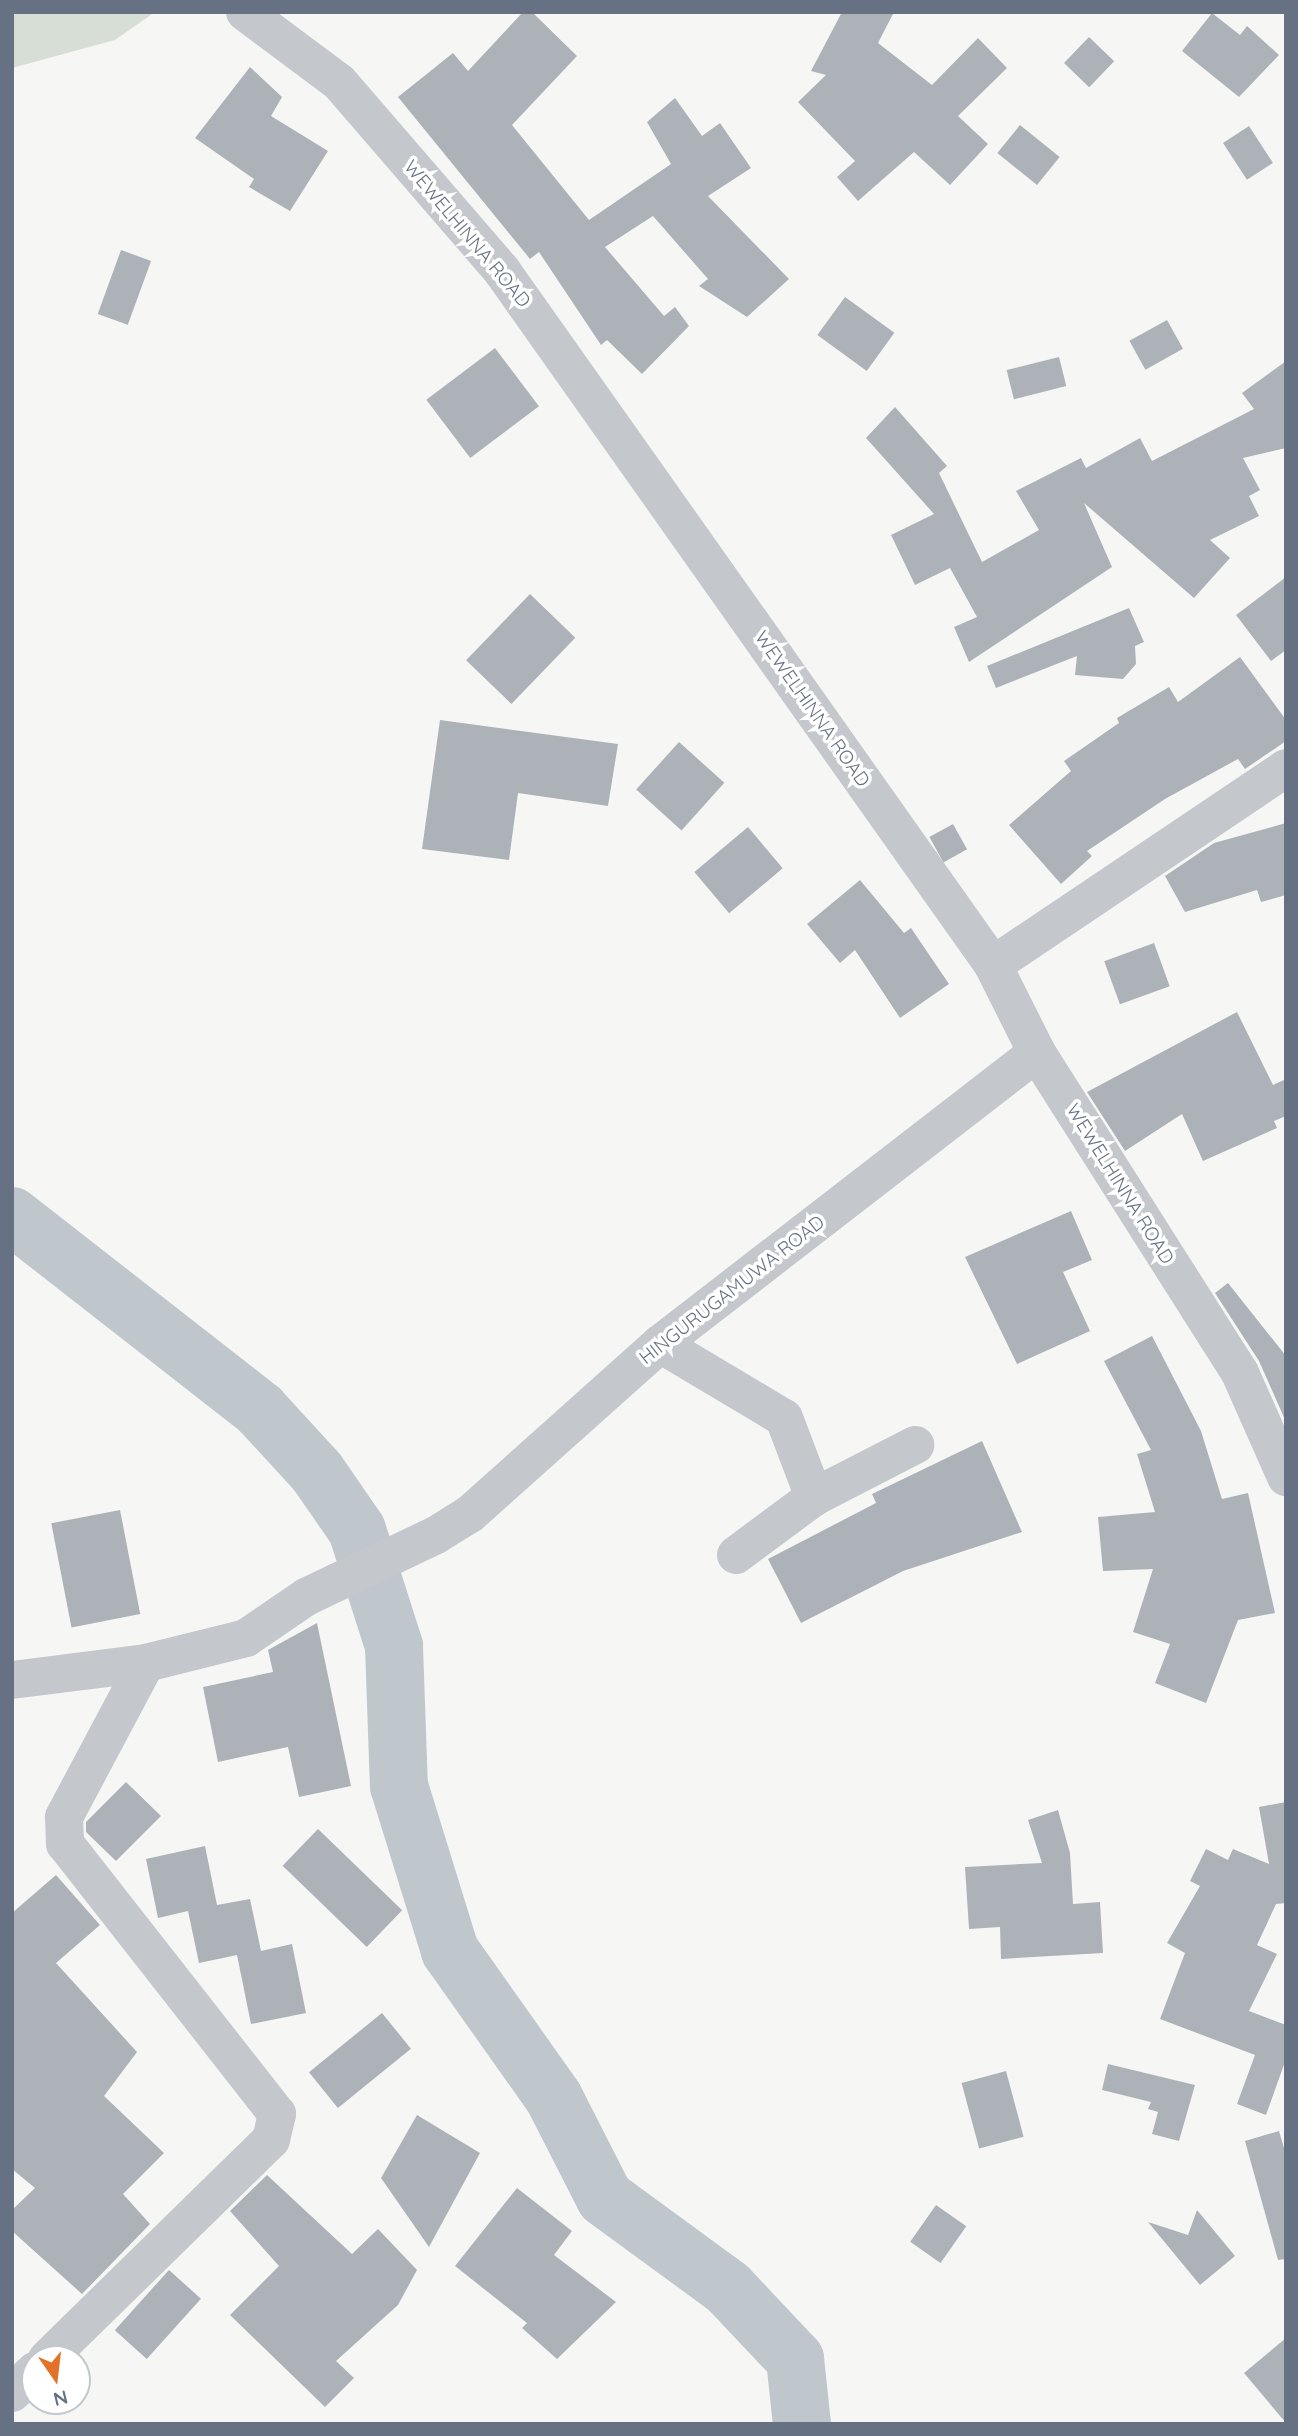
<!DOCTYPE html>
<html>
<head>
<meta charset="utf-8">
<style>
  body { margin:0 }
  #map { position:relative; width:1298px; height:2436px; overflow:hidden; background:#f6f7f4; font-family:Quicksand,sans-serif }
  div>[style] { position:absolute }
  .green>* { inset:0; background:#d7ded5 }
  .river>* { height:58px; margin:-29px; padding:0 29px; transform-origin:29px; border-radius:29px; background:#bfc7cd }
  .building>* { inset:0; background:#adb2b9; transform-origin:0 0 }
  .minor>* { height:38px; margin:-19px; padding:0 19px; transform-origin:19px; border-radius:19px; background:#c4c7cb }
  span { translate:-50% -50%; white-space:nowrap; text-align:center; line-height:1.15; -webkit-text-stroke:7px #fff; paint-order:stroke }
  .street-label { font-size:19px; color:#667284 }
  .frame { position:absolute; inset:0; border:14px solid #667284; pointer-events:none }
  .north { position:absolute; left:21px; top:2345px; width:70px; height:70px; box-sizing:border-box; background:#fff; border:2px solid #c2c7ce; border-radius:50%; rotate:166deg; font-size:19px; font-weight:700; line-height:28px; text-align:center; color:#667284 }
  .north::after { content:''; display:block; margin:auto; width:24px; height:32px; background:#e27229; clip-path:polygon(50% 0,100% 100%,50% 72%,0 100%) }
</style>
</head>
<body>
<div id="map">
  <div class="green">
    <div style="clip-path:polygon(12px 12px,155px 12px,115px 40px,12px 68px)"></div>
  </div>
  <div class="river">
    <div style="left:12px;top:1216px;width:315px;rotate:38deg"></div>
    <div style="left:260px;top:1410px;width:84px;rotate:47.4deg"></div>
    <div style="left:317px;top:1472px;width:70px;rotate:55.4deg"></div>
    <div style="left:357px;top:1530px;width:122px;rotate:72.3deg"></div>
    <div style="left:394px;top:1646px;width:140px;rotate:88deg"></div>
    <div style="left:399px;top:1786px;width:173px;rotate:72.8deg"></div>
    <div style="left:450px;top:1951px;width:180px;rotate:54.7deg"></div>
    <div style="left:554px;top:2098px;width:112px;rotate:63deg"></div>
    <div style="left:605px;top:2198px;width:152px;rotate:36.2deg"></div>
    <div style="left:728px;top:2288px;width:98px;rotate:46.7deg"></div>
    <div style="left:795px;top:2359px;width:65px;rotate:83.9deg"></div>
  </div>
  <div class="building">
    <div style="clip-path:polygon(523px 12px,532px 12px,577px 56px,512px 125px,589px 220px,671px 164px,647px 122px,675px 98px,702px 136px,720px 123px,751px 168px,708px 196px,789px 279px,747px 317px,699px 286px,708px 279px,653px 216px,605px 247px,664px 316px,675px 307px,689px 326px,642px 374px,607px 340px,601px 345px,539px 252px,530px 259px,398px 97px,453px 53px,468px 71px)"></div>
    <div style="clip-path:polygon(842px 12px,894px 12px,878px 43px,932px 85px,978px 38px,1007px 68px,958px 116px,988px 144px,950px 185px,914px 152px,858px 201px,837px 177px,855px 161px,798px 102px,826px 75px,811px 71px)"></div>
    <div style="clip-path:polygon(1212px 13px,1240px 35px,1247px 26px,1279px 55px,1239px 97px,1182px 51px)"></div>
    <div style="left:1089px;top:37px;width:35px;height:36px;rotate:44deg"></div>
    <div style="clip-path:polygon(250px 67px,282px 97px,271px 116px,328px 151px,290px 211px,249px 187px,254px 179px,195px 138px)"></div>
    <div style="left:1020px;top:125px;width:51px;height:36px;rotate:39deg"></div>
    <div style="left:1249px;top:126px;width:44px;height:31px;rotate:57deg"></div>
    <div style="left:121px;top:250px;width:32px;height:68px;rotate:20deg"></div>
    <div style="left:845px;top:297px;width:61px;height:47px;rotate:36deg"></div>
    <div style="left:1167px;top:320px;width:33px;height:43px;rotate:61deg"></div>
    <div style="left:495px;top:348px;width:73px;height:86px;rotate:53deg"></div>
    <div style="left:1059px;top:357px;width:30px;height:54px;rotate:76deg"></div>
    <div style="clip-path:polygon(1286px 361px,1286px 448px,1243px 458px,1260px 490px,1249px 496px,1259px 516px,1210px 540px,1230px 558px,1194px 598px,1084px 503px,1112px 567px,969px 662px,954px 627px,977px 617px,950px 568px,915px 585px,891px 535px,934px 514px,866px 438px,895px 407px,947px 466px,939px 473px,982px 562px,1039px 530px,1016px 491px,1081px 458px,1086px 468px,1140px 438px,1152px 461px,1254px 409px,1242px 393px)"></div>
    <div style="clip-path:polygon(1286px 577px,1286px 650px,1271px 661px,1236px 615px)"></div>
    <div style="left:530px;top:594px;width:63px;height:92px;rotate:44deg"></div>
    <div style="clip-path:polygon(1129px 608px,1144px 642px,1135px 646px,1136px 664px,1123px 679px,1075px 675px,1077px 656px,996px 688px,987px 666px)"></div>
    <div style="clip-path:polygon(1240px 657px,1286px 720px,1286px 741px,1245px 769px,1238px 759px,1165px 799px,1087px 851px,1092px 856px,1061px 884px,1009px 825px,1071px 771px,1064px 761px,1119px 723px,1117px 718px,1169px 687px,1178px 702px)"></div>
    <div style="clip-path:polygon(440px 720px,618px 744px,608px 806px,518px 793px,509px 860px,422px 849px)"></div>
    <div style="left:679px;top:742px;width:61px;height:64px;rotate:42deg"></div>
    <div style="clip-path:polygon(1286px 823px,1286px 895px,1261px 902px,1257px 890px,1185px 912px,1165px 876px,1214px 843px)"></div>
    <div style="left:953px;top:824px;width:29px;height:27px;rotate:61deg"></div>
    <div style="left:748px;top:827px;width:54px;height:70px;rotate:50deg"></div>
    <div style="clip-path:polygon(860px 880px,904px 933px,911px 928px,949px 984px,900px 1018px,855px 950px,840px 963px,807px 924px)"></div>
    <div style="left:1154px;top:943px;width:46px;height:53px;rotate:70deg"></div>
    <div style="clip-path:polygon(1237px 1012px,1273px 1085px,1286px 1079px,1286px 1116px,1274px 1121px,1277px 1128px,1203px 1161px,1182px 1114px,1125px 1151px,1087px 1092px)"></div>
    <div style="clip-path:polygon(1071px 1211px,1092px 1260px,1063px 1272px,1090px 1331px,1017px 1364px,965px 1257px)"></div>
    <div style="clip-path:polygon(1228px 1283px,1286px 1356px,1286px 1422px,1259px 1361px,1215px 1293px)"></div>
    <div style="clip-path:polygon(1152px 1336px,1201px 1431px,1222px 1499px,1248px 1493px,1275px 1613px,1238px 1620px,1206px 1703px,1155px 1683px,1170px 1644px,1133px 1632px,1153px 1569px,1103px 1571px,1098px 1517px,1155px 1512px,1137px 1454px,1151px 1450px,1104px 1361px)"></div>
    <div style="clip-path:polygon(982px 1441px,1022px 1532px,903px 1571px,801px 1623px,768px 1559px,876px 1503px,872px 1494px)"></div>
    <div style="left:120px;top:1510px;width:106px;height:70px;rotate:79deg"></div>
    <div style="clip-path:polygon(317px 1623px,351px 1786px,299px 1797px,288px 1747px,218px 1762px,203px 1687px,273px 1672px,268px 1650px)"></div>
    <div style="clip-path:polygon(126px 1782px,161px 1816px,116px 1861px,86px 1832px,86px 1822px)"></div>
    <div style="clip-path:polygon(1286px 1802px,1286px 1903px,1276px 1904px,1257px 1945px,1277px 1954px,1249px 2011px,1286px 2025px,1286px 2059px,1266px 2115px,1237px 2104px,1255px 2055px,1160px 2019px,1185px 1953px,1167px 1943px,1200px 1886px,1190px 1881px,1206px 1849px,1228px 1860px,1233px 1849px,1269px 1864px,1259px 1807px)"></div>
    <div style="clip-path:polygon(1058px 1810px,1070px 1853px,1073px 1904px,1100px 1902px,1103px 1953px,1001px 1959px,1000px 1927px,969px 1929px,965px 1867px,1042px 1863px,1028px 1820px)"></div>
    <div style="left:318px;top:1829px;width:117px;height:51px;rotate:44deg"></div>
    <div style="clip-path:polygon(205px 1846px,217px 1905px,250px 1899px,261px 1951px,292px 1944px,306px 2013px,251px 2024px,237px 1955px,199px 1963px,188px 1911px,158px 1918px,146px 1859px)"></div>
    <div style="clip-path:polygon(56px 1875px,100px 1925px,56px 1963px,137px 2052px,104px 2096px,164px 2153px,123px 2194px,150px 2224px,82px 2294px,12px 2231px,12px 2210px,35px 2188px,12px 2169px,12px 1913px)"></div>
    <div style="left:382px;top:2013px;width:46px;height:94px;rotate:51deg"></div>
    <div style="clip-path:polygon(1108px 2064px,1195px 2085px,1179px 2141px,1152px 2134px,1158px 2112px,1148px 2109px,1151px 2102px,1102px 2090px)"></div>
    <div style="left:1006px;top:2071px;width:68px;height:46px;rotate:75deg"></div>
    <div style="clip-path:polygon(417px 2115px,480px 2153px,429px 2247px,381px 2178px)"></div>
    <div style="clip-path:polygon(1279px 2131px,1286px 2155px,1286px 2259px,1278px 2260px,1245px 2141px)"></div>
    <div style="clip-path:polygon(267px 2175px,352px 2254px,378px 2229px,417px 2270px,398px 2305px,336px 2361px,354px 2378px,325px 2407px,230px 2315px,279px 2266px,230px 2211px)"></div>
    <div style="clip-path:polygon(517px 2188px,572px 2231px,554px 2255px,616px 2302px,557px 2359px,522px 2328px,527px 2323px,455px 2266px)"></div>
    <div style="left:936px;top:2205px;width:37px;height:45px;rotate:35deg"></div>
    <div style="clip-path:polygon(1197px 2210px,1235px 2256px,1200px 2285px,1148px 2222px,1188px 2235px)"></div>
    <div style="left:169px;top:2270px;width:43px;height:81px;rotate:42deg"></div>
    <div style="clip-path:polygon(1286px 2338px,1286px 2423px,1244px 2373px)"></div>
  </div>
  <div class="minor">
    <div style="left:245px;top:12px;width:117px;rotate:36.7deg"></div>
    <div style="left:339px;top:82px;width:250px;rotate:49.2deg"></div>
    <div style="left:502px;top:271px;width:850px;rotate:54.72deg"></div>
    <div style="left:993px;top:965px;width:98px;rotate:63.4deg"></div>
    <div style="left:1037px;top:1053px;width:379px;rotate:57.6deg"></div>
    <div style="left:1240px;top:1373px;width:114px;rotate:66.1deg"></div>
    <div style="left:993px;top:965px;width:353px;rotate:-33.9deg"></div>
    <div style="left:660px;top:1344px;width:144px;rotate:30.8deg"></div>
    <div style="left:784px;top:1418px;width:85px;rotate:69.2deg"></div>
    <div style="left:736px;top:1555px;width:97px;rotate:-36.6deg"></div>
    <div style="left:814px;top:1497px;width:114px;rotate:-27.2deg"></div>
    <div style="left:12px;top:1680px;width:135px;rotate:-7.2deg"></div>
    <div style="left:146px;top:1663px;width:103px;rotate:-14deg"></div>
    <div style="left:246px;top:1638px;width:73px;rotate:-34.3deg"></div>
    <div style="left:306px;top:1597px;width:144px;rotate:-25.5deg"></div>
    <div style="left:436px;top:1535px;width:40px;rotate:-32deg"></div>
    <div style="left:470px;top:1514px;width:255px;rotate:-41.8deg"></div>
    <div style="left:660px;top:1344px;width:476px;rotate:-37.7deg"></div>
    <div style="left:47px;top:2359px;width:313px;rotate:-44.4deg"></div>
    <div style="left:271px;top:2140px;width:27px;rotate:-77deg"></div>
    <div style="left:277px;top:2114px;width:343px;rotate:-128.1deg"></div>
    <div style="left:65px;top:1844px;width:27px;rotate:-92deg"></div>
    <div style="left:64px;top:1817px;width:174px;rotate:-62deg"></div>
    <div style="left:12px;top:2393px;width:32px;rotate:-44deg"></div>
  </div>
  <div class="street-label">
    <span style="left:467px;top:234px;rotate:50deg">WEWELHINNA ROAD</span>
    <span style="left:812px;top:709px;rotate:55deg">WEWELHINNA ROAD</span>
    <span style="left:1120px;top:1184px;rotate:58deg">WEWELHINNA ROAD</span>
    <span style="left:732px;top:1290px;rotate:-38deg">HINGURUGAMUWA ROAD</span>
  </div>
  <div class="frame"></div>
  <div class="north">N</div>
</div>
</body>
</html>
